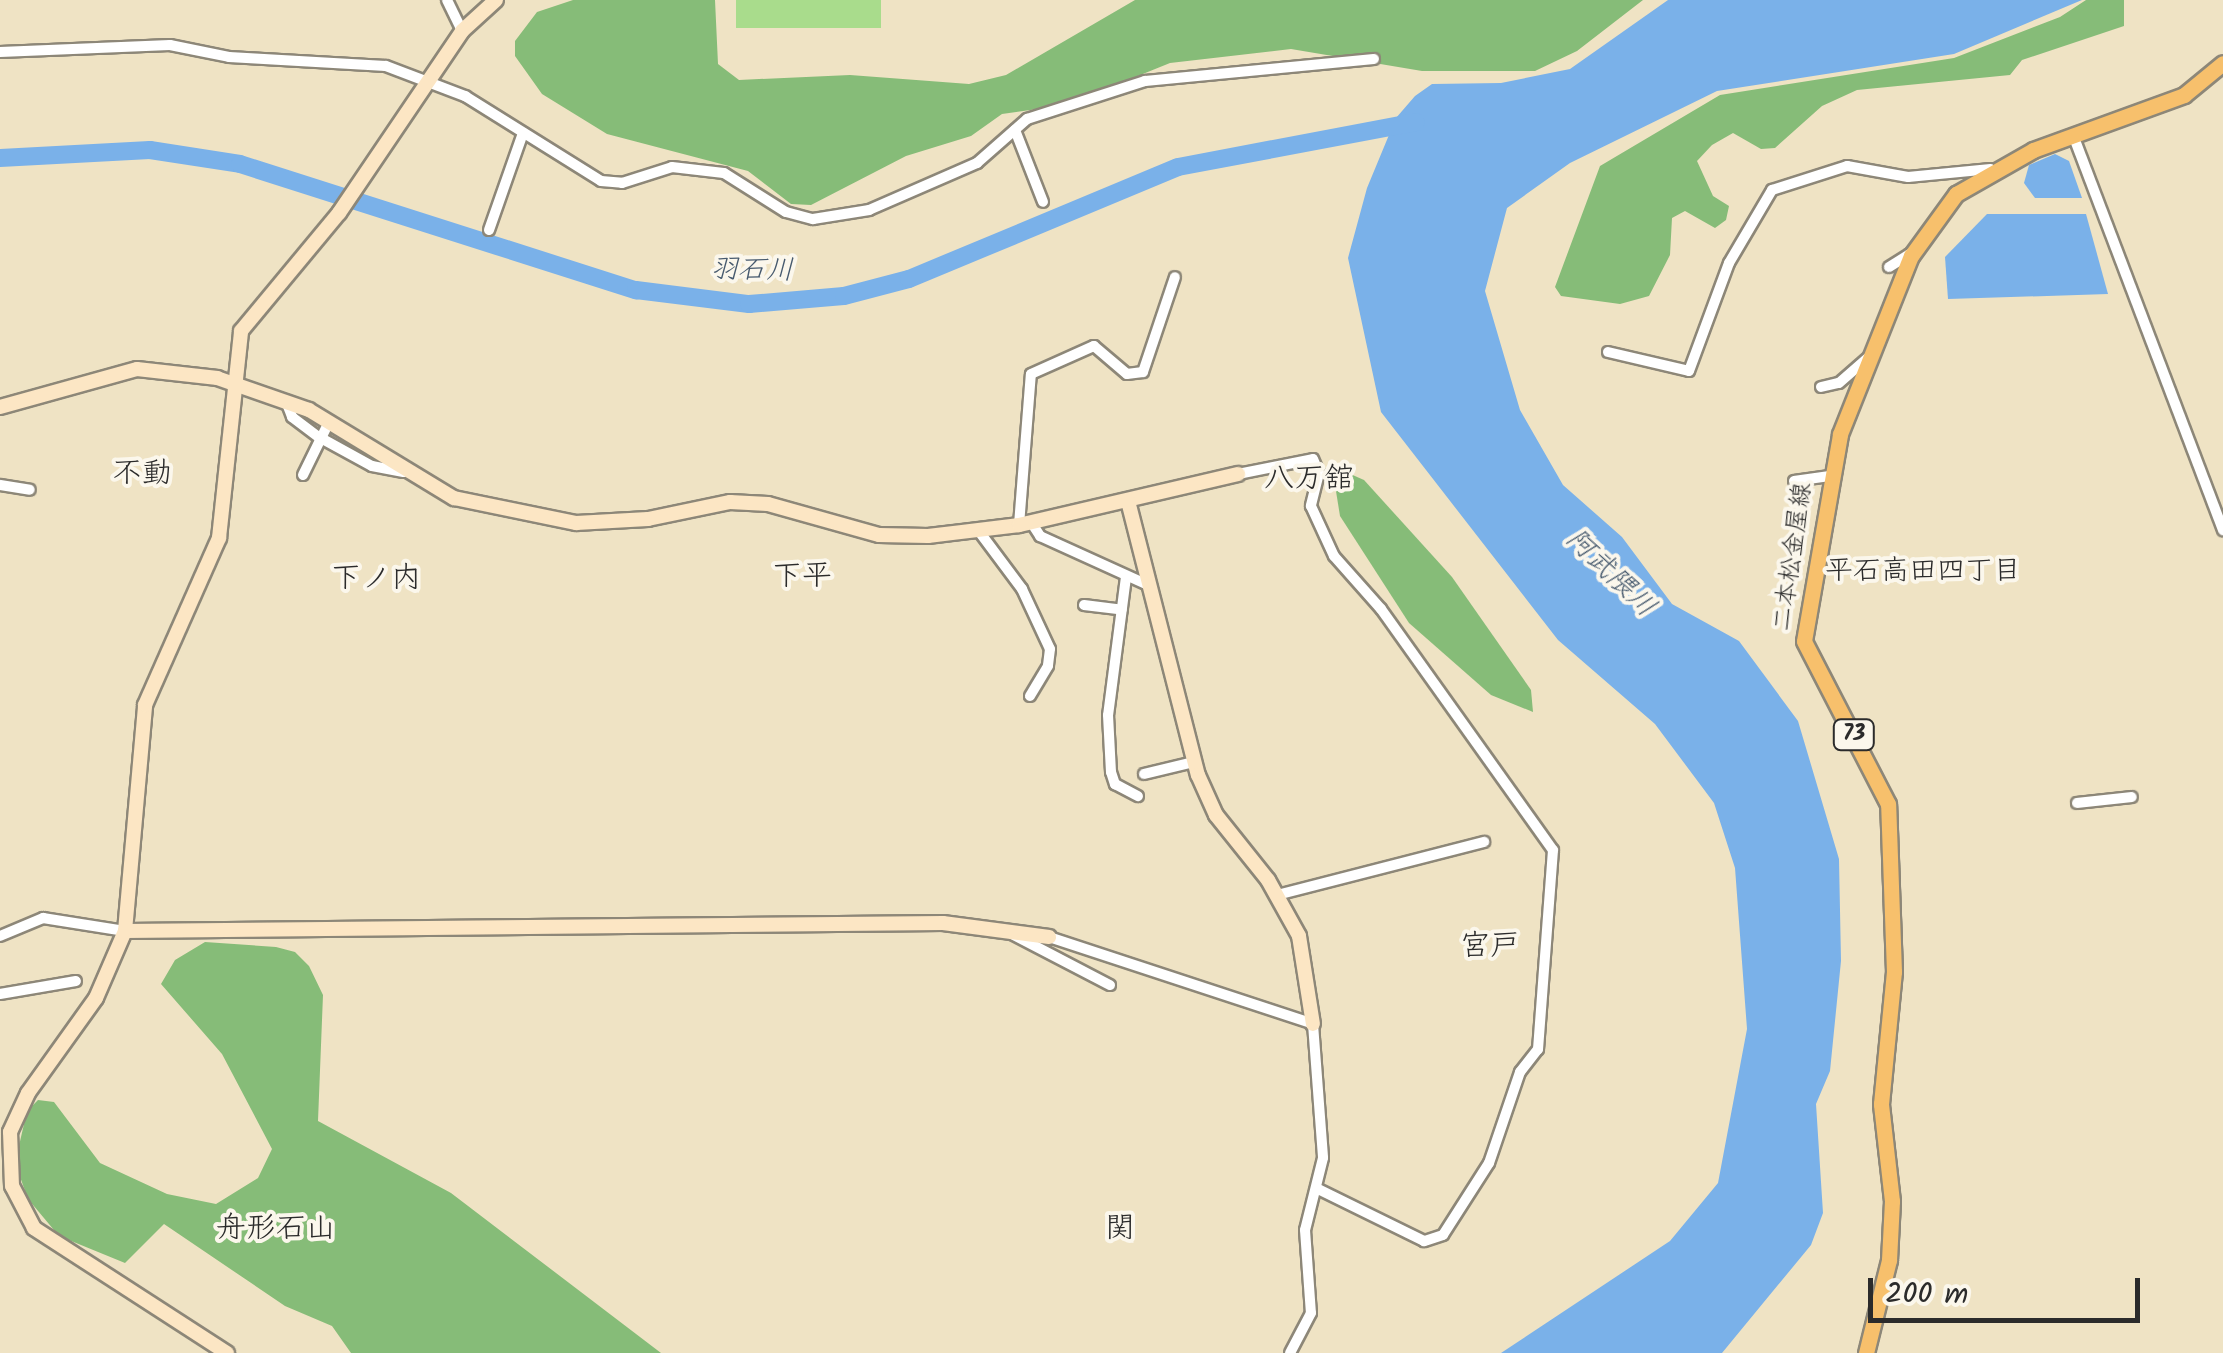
<!DOCTYPE html>
<html>
<head>
<meta charset="utf-8">
<style>
  body { margin:0 }
  #map { position:relative; width:2223px; height:1353px; overflow:hidden; background:#efe3c4; font-family:Kalam,"Klee One",sans-serif }
  div>[style] { position:absolute }
  .green>* { inset:0; background:#a9dc8c; transform-origin:0 0 }
  .forest>* { inset:0; background:#86bc78 }
  .water>* { inset:0; background:#7ab1e9 }
  .river>* { height:18px; margin:-9px; padding:0 9px; transform-origin:9px; border-radius:9px; background:#7ab1e9 }
  .roads { filter:drop-shadow(2px 0 #8d8778) drop-shadow(-2px 0 #8d8778) drop-shadow(0 2px #8d8778) drop-shadow(0 -2px #8d8778) }
  .street>* { height:10px; margin:-5px; padding:0 5px; transform-origin:5px; border-radius:5px; background:#fff }
  .secondary>* { height:14px; margin:-7px; padding:0 7px; transform-origin:7px; border-radius:7px; background:#fce6c4 }
  .primary>* { height:15px; margin:-7.5px; padding:0 7.5px; transform-origin:7.5px; border-radius:7.5px; background:#f7c06c }
  span { translate:-50% -50%; white-space:nowrap; text-align:center; line-height:1.15; -webkit-text-stroke:8px #fbf7ec; paint-order:stroke }
  .shield-label span { padding:2px 8px; background:#fbf7ec; border:2px solid; border-radius:8px; -webkit-text-stroke-width:0 }
  .shield-label { font-size:22px; color:#2b2b2b; font-weight:700 }
  .street-label { font-size:25px; color:#2b2b2b }
  .water-label { font-size:28px; color:#475a6e; font-style:italic }
  .neighbourhood-label { font-size:28px; color:#2b2b2b }
  .quarter-label { font-size:30px; color:#2b2b2b }
  .scale { position:absolute; left:1868px; top:1278px; width:272px; height:45px; box-sizing:border-box; border:5px solid #2b2b2b; border-top:0; padding-left:12px; font-size:30px; line-height:35px; white-space:nowrap; color:#2b2b2b; -webkit-text-stroke:8px #fbf7ec; paint-order:stroke }
</style>
</head>
<body>
<div id="map">
  <div class="green">
    <div style="left:736px;top:0;width:145px;height:28px"></div>
  </div>
  <div class="forest">
    <div style="clip-path:polygon(573px 0,715px 0,718px 64px,739px 80px,850px 75px,969px 84px,1006px 75px,1135px 0,1643px 0,1577px 51px,1535px 71px,1422px 71px,1291px 49px,1170px 63px,1066px 105px,1002px 114px,971px 136px,906px 156px,811px 205px,791px 204px,748px 171px,607px 134px,542px 94px,515px 56px,515px 41px,537px 12px)"></div>
    <div style="clip-path:polygon(2086px 0,2124px 0,2124px 26px,2022px 60px,2010px 75px,1857px 90px,1822px 106px,1775px 148px,1761px 149px,1733px 133px,1712px 145px,1697px 161px,1713px 196px,1729px 206px,1726px 220px,1715px 228px,1685px 211px,1672px 218px,1670px 255px,1649px 296px,1620px 304px,1561px 296px,1555px 287px,1600px 166px,1720px 95px,1954px 58px,2060px 17px)"></div>
    <div style="clip-path:polygon(1348px 473px,1364px 480px,1452px 577px,1531px 690px,1533px 712px,1491px 695px,1409px 623px,1340px 516px,1335px 485px,1339px 474px)"></div>
    <div style="clip-path:polygon(205px 942px,276px 947px,295px 952px,309px 966px,323px 995px,318px 1121px,451px 1193px,661px 1353px,351px 1353px,332px 1326px,285px 1306px,164px 1224px,125px 1263px,59px 1236px,28px 1199px,15px 1163px,27px 1111px,38px 1100px,54px 1102px,100px 1163px,167px 1194px,216px 1204px,258px 1178px,272px 1149px,222px 1054px,161px 984px,175px 960px)"></div>
  </div>
  <div class="water">
    <div style="clip-path:polygon(1668px 0,2082px 0,1954px 54px,1717px 91px,1570px 163px,1507px 208px,1485px 291px,1520px 410px,1563px 485px,1622px 537px,1672px 604px,1739px 641px,1798px 721px,1839px 859px,1841px 961px,1830px 1071px,1816px 1104px,1823px 1213px,1811px 1245px,1722px 1353px,1501px 1353px,1670px 1241px,1718px 1183px,1747px 1029px,1735px 868px,1714px 803px,1655px 724px,1558px 640px,1381px 412px,1348px 258px,1367px 188px,1396px 118px,1415px 96px,1432px 84px,1501px 83px,1570px 69px)"></div>
    <div style="clip-path:polygon(2055px 154px,2069px 161px,2082px 198px,2035px 198px,2024px 183px,2029px 165px)"></div>
    <div style="clip-path:polygon(1987px 214px,2086px 214px,2108px 294px,1948px 299px,1945px 257px)"></div>
  </div>
  <div class="river">
    <div style="left:0;top:158px;width:150px;rotate:-3.1deg"></div>
    <div style="left:150px;top:150px;width:91px;rotate:8.8deg"></div>
    <div style="left:240px;top:164px;width:416px;rotate:17.7deg"></div>
    <div style="left:636px;top:290px;width:114px;rotate:7.1deg"></div>
    <div style="left:749px;top:304px;width:95px;rotate:-4.8deg"></div>
    <div style="left:844px;top:296px;width:67px;rotate:-14.7deg"></div>
    <div style="left:909px;top:279px;width:291px;rotate:-22.6deg"></div>
    <div style="left:1178px;top:167px;width:242px;rotate:-10.7deg"></div>
  </div>
  <div class="roads">
    <div class="street">
      <div style="left:447px;top:0;width:34px;rotate:64deg"></div>
      <div style="left:0;top:52px;width:170px;rotate:-2.4deg"></div>
      <div style="left:170px;top:45px;width:60px;rotate:11.5deg"></div>
      <div style="left:229px;top:57px;width:157px;rotate:3.3deg"></div>
      <div style="left:386px;top:66px;width:85px;rotate:20.8deg"></div>
      <div style="left:465px;top:96px;width:160px;rotate:32deg"></div>
      <div style="left:601px;top:181px;width:21px;rotate:5deg"></div>
      <div style="left:622px;top:183px;width:52px;rotate:-17.7deg"></div>
      <div style="left:672px;top:167px;width:52px;rotate:6.6deg"></div>
      <div style="left:724px;top:173px;width:73px;rotate:32.2deg"></div>
      <div style="left:786px;top:212px;width:28px;rotate:15deg"></div>
      <div style="left:813px;top:219px;width:57px;rotate:-9.1deg"></div>
      <div style="left:869px;top:210px;width:118px;rotate:-23.5deg"></div>
      <div style="left:977px;top:163px;width:67px;rotate:-41.3deg"></div>
      <div style="left:1027px;top:119px;width:124px;rotate:-17.9deg"></div>
      <div style="left:1145px;top:81px;width:230px;rotate:-5.5deg"></div>
      <div style="left:1015px;top:130px;width:77px;rotate:68.7deg"></div>
      <div style="left:2073px;top:135px;width:423px;rotate:69.2deg"></div>
      <div style="left:489px;top:230px;width:103px;rotate:-70.7deg"></div>
      <div style="left:1889px;top:267px;width:28px;rotate:-32deg"></div>
      <div style="left:1608px;top:352px;width:83px;rotate:13.2deg"></div>
      <div style="left:1689px;top:371px;width:115px;rotate:-69.7deg"></div>
      <div style="left:1729px;top:263px;width:85px;rotate:-59.5deg"></div>
      <div style="left:1772px;top:190px;width:79px;rotate:-17.7deg"></div>
      <div style="left:1847px;top:166px;width:62px;rotate:10.2deg"></div>
      <div style="left:1908px;top:177px;width:83px;rotate:-5.5deg"></div>
      <div style="left:1821px;top:387px;width:18px;rotate:-13deg"></div>
      <div style="left:1839px;top:383px;width:41px;rotate:-41.1deg"></div>
      <div style="left:286px;top:401px;width:17px;rotate:69deg"></div>
      <div style="left:292px;top:417px;width:34px;rotate:37deg"></div>
      <div style="left:319px;top:437px;width:60px;rotate:28.7deg"></div>
      <div style="left:372px;top:466px;width:32px;rotate:11deg"></div>
      <div style="left:1238px;top:474px;width:76px;rotate:-11.3deg"></div>
      <div style="left:1313px;top:459px;width:15px;rotate:67deg"></div>
      <div style="left:1319px;top:473px;width:34px;rotate:104deg"></div>
      <div style="left:1311px;top:506px;width:55px;rotate:65.3deg"></div>
      <div style="left:1334px;top:556px;width:71px;rotate:48.4deg"></div>
      <div style="left:1381px;top:609px;width:296px;rotate:54.5deg"></div>
      <div style="left:1553px;top:850px;width:200px;rotate:94.3deg"></div>
      <div style="left:1538px;top:1049px;width:29px;rotate:128deg"></div>
      <div style="left:1520px;top:1072px;width:96px;rotate:108.8deg"></div>
      <div style="left:1489px;top:1163px;width:85px;rotate:122.6deg"></div>
      <div style="left:1443px;top:1235px;width:20px;rotate:162deg"></div>
      <div style="left:1424px;top:1241px;width:118px;rotate:-153.9deg"></div>
      <div style="left:303px;top:475px;width:59px;rotate:-63.9deg"></div>
      <div style="left:1794px;top:481px;width:36px;rotate:-8deg"></div>
      <div style="left:0;top:485px;width:30px;rotate:9deg"></div>
      <div style="left:1031px;top:522px;width:17px;rotate:57deg"></div>
      <div style="left:1040px;top:536px;width:121px;rotate:24.4deg"></div>
      <div style="left:1019px;top:525px;width:151px;rotate:-85.5deg"></div>
      <div style="left:1031px;top:374px;width:69px;rotate:-24deg"></div>
      <div style="left:1094px;top:346px;width:43px;rotate:40.3deg"></div>
      <div style="left:1127px;top:374px;width:16px;rotate:-7deg"></div>
      <div style="left:1143px;top:372px;width:100px;rotate:-71.4deg"></div>
      <div style="left:978px;top:530px;width:74px;rotate:53.3deg"></div>
      <div style="left:1022px;top:589px;width:66px;rotate:65deg"></div>
      <div style="left:1050px;top:649px;width:17px;rotate:97deg"></div>
      <div style="left:1048px;top:666px;width:35px;rotate:121deg"></div>
      <div style="left:1126px;top:577px;width:139px;rotate:97.4deg"></div>
      <div style="left:1108px;top:715px;width:57px;rotate:87deg"></div>
      <div style="left:1111px;top:772px;width:13px;rotate:72deg"></div>
      <div style="left:1115px;top:784px;width:26px;rotate:28deg"></div>
      <div style="left:1084px;top:605px;width:38px;rotate:7deg"></div>
      <div style="left:1144px;top:774px;width:51px;rotate:-13.5deg"></div>
      <div style="left:2077px;top:803px;width:55px;rotate:-6.2deg"></div>
      <div style="left:1277px;top:895px;width:214px;rotate:-14.4deg"></div>
      <div style="left:1008px;top:932px;width:115px;rotate:27.5deg"></div>
      <div style="left:0;top:936px;width:47px;rotate:-22.7deg"></div>
      <div style="left:43px;top:918px;width:83px;rotate:9deg"></div>
      <div style="left:1049px;top:937px;width:278px;rotate:18.2deg"></div>
      <div style="left:1313px;top:1024px;width:134px;rotate:85.7deg"></div>
      <div style="left:1323px;top:1158px;width:74px;rotate:104deg"></div>
      <div style="left:1305px;top:1230px;width:83px;rotate:85.9deg"></div>
      <div style="left:1311px;top:1313px;width:45px;rotate:117.7deg"></div>
      <div style="left:0;top:994px;width:77px;rotate:-9.7deg"></div>
    </div>
    <div class="secondary">
      <div style="left:0;top:407px;width:142px;rotate:-15.5deg"></div>
      <div style="left:137px;top:369px;width:81px;rotate:6.4deg"></div>
      <div style="left:217px;top:378px;width:97px;rotate:19.2deg"></div>
      <div style="left:309px;top:410px;width:170px;rotate:31.3deg"></div>
      <div style="left:454px;top:498px;width:125px;rotate:11.6deg"></div>
      <div style="left:576px;top:523px;width:72px;rotate:-3.2deg"></div>
      <div style="left:648px;top:519px;width:84px;rotate:-11.7deg"></div>
      <div style="left:730px;top:502px;width:38px;rotate:3deg"></div>
      <div style="left:768px;top:504px;width:115px;rotate:15.6deg"></div>
      <div style="left:879px;top:535px;width:49px;rotate:1.2deg"></div>
      <div style="left:928px;top:536px;width:92px;rotate:-6.9deg"></div>
      <div style="left:1019px;top:525px;width:225px;rotate:-13.1deg"></div>
      <div style="left:1128px;top:501px;width:283px;rotate:75.7deg"></div>
      <div style="left:1198px;top:775px;width:44px;rotate:65.8deg"></div>
      <div style="left:1216px;top:815px;width:83px;rotate:51.3deg"></div>
      <div style="left:1268px;top:880px;width:64px;rotate:61deg"></div>
      <div style="left:1299px;top:936px;width:89px;rotate:81deg"></div>
      <div style="left:125px;top:931px;width:818px;rotate:-0.56deg"></div>
      <div style="left:943px;top:923px;width:107px;rotate:7.5deg"></div>
      <div style="left:227px;top:1353px;width:230px;rotate:-147.1deg"></div>
      <div style="left:34px;top:1228px;width:47px;rotate:-117.6deg"></div>
      <div style="left:12px;top:1186px;width:54px;rotate:-92.1deg"></div>
      <div style="left:10px;top:1132px;width:43px;rotate:-65.2deg"></div>
      <div style="left:28px;top:1093px;width:117px;rotate:-54.4deg"></div>
      <div style="left:96px;top:998px;width:73px;rotate:-66.6deg"></div>
      <div style="left:125px;top:931px;width:227px;rotate:-84.9deg"></div>
      <div style="left:145px;top:705px;width:183px;rotate:-66.1deg"></div>
      <div style="left:219px;top:538px;width:208px;rotate:-83.9deg"></div>
      <div style="left:241px;top:331px;width:153px;rotate:-50.3deg"></div>
      <div style="left:339px;top:213px;width:220px;rotate:-55.9deg"></div>
      <div style="left:462px;top:31px;width:46px;rotate:-42.4deg"></div>
    </div>
    <div class="primary">
      <div style="left:1866px;top:1353px;width:96px;rotate:-76.1deg"></div>
      <div style="left:1889px;top:1260px;width:59px;rotate:-87.1deg"></div>
      <div style="left:1892px;top:1201px;width:98px;rotate:-96.5deg"></div>
      <div style="left:1881px;top:1104px;width:133px;rotate:-84.4deg"></div>
      <div style="left:1894px;top:972px;width:168px;rotate:-92deg"></div>
      <div style="left:1888px;top:804px;width:183px;rotate:-117.3deg"></div>
      <div style="left:1804px;top:641px;width:210px;rotate:-80.1deg"></div>
      <div style="left:1840px;top:434px;width:192px;rotate:-68.3deg"></div>
      <div style="left:1911px;top:256px;width:77px;rotate:-54deg"></div>
      <div style="left:1956px;top:194px;width:89px;rotate:-29.7deg"></div>
      <div style="left:2033px;top:150px;width:161px;rotate:-20deg"></div>
      <div style="left:2184px;top:95px;width:50px;rotate:-39.4deg"></div>
    </div>
  </div>
  <div class="shield-label">
    <span style="left:1854px;top:735px">73</span>
  </div>
  <div class="street-label">
    <span style="left:1793px;top:557px;rotate:-82deg">二本松金屋線</span>
  </div>
  <div class="water-label">
    <span style="left:752px;top:271px;rotate:1deg">羽石川</span>
    <span style="left:1610px;top:574px;rotate:44deg">阿武隈川</span>
  </div>
  <div class="neighbourhood-label">
    <span style="left:1923px;top:572px">平石高田四丁目</span>
  </div>
  <div class="quarter-label">
    <span style="left:142px;top:474px">不動</span>
    <span style="left:1309px;top:479px">八万舘</span>
    <span style="left:802px;top:577px">下平</span>
    <span style="left:376px;top:579px">下ノ内</span>
    <span style="left:1490px;top:947px">宮戸</span>
    <span style="left:276px;top:1229px">舟形石山</span>
    <span style="left:1120px;top:1229px">関</span>
  </div>
  <div class="scale">200 m</div>
</div>
</body>
</html>
